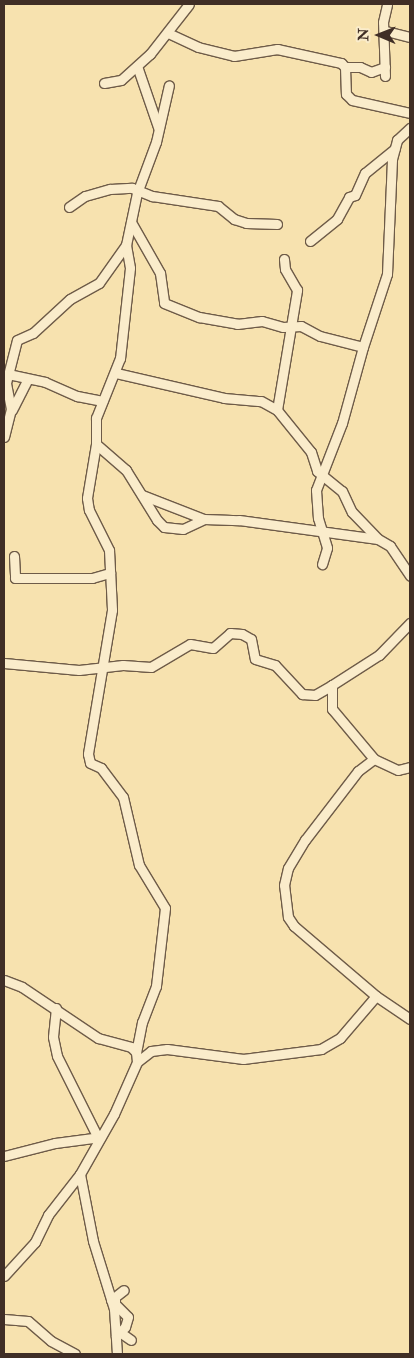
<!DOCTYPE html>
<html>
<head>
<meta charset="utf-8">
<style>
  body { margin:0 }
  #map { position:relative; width:414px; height:1358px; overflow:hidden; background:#f7e2af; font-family:"IM FELL Double Pica",serif }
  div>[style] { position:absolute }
  .roads { filter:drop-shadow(1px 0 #6e5b48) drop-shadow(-1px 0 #6e5b48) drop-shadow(0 1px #6e5b48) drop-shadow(0 -1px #6e5b48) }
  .minor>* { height:9px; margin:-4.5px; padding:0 4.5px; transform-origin:4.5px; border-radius:4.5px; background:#faeccb }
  span { translate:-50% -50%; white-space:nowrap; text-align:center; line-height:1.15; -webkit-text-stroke:4.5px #faeccb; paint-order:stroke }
  .frame { position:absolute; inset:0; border:5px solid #402e26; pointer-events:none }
  .north { position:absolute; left:354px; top:10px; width:50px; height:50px; -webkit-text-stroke:4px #faeccb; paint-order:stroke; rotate:271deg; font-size:14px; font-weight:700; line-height:20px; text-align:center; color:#402e26 }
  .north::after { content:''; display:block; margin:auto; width:18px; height:22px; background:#402e26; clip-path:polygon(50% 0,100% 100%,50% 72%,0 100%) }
</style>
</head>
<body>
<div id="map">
  <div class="roads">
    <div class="minor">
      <div style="left:386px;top:31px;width:25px;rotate:14deg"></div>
      <div style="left:168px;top:33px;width:33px;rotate:25deg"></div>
      <div style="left:198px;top:47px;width:37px;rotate:14deg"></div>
      <div style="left:234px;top:56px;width:44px;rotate:-9.2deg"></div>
      <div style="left:277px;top:49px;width:66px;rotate:12.3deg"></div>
      <div style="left:341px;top:63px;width:6px;rotate:45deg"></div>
      <div style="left:345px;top:67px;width:27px;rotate:88deg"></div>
      <div style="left:346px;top:94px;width:8px;rotate:45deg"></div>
      <div style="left:352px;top:100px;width:59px;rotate:12.6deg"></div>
      <div style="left:137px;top:66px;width:65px;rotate:71deg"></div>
      <div style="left:345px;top:67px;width:15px"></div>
      <div style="left:360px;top:67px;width:12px;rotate:24deg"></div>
      <div style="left:371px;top:72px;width:15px;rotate:-20deg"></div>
      <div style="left:385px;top:76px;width:54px;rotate:-92.1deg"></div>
      <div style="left:383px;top:22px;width:18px;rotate:-77deg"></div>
      <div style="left:104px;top:83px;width:17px;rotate:-10deg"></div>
      <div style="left:121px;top:80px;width:39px;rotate:-42deg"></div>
      <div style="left:150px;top:54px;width:63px;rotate:-52deg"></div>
      <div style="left:69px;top:207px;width:19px;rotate:-35deg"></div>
      <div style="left:85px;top:196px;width:26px;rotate:-16deg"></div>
      <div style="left:110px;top:189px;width:22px;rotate:-3deg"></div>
      <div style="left:132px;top:188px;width:22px;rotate:22deg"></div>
      <div style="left:152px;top:196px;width:67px;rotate:8.6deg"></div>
      <div style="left:218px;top:206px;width:21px;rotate:39deg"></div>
      <div style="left:234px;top:219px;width:13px;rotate:18deg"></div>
      <div style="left:246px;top:223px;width:31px;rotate:2deg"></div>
      <div style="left:131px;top:222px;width:59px;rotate:60.4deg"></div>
      <div style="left:160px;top:273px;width:30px;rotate:82deg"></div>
      <div style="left:164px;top:303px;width:38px;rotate:22deg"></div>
      <div style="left:199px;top:317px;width:39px;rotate:10deg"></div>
      <div style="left:237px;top:324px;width:25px;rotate:-7deg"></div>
      <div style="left:262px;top:321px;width:22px;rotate:16deg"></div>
      <div style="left:283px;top:327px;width:18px;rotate:-3deg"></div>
      <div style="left:301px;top:326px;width:21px;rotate:28deg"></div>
      <div style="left:320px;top:336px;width:44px;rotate:14.3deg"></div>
      <div style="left:363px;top:347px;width:79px;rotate:105.4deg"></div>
      <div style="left:342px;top:423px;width:72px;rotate:111.2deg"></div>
      <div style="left:316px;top:490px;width:28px;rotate:86deg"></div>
      <div style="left:318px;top:518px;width:31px;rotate:73deg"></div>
      <div style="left:327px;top:548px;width:17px;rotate:107deg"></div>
      <div style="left:310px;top:241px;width:35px;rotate:-39deg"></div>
      <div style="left:337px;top:219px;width:25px;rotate:-61deg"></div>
      <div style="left:349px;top:197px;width:6px;rotate:-18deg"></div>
      <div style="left:355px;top:195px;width:24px;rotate:-66deg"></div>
      <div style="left:365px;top:173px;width:38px;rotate:-39deg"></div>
      <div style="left:126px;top:245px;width:23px;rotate:80deg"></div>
      <div style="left:130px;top:268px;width:91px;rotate:96.3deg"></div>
      <div style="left:120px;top:358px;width:65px;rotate:111.8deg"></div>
      <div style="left:96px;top:418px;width:26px;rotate:90deg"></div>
      <div style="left:96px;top:444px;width:55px;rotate:99.5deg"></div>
      <div style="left:87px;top:498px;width:12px;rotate:81deg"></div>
      <div style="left:89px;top:510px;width:45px;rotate:63.4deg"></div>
      <div style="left:109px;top:550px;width:60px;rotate:87.1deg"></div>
      <div style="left:112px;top:610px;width:146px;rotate:99.5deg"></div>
      <div style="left:88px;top:754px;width:9px;rotate:77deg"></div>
      <div style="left:90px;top:763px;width:12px;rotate:24deg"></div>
      <div style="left:101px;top:768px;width:36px;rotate:53deg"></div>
      <div style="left:123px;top:797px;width:70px;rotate:76.8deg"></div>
      <div style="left:139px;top:865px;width:50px;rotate:58.8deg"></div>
      <div style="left:165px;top:908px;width:79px;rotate:96.6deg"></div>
      <div style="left:156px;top:986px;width:39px;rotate:111deg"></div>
      <div style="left:142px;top:1022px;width:31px;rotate:101deg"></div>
      <div style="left:136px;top:1052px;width:10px;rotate:84deg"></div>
      <div style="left:363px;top:347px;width:77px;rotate:-71.8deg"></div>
      <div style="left:387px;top:274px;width:115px;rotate:-87.5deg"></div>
      <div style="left:392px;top:159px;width:20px;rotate:-75deg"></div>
      <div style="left:397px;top:140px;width:18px;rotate:-43deg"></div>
      <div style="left:116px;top:373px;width:111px;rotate:13deg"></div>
      <div style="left:224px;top:398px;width:37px;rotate:5deg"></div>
      <div style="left:261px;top:401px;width:18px;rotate:29deg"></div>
      <div style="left:277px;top:410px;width:54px;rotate:51deg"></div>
      <div style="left:311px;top:452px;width:20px;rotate:72deg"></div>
      <div style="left:317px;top:471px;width:32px;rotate:39deg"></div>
      <div style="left:342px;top:491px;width:23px;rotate:65deg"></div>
      <div style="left:352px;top:512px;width:37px;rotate:46deg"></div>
      <div style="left:4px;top:376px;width:4px;rotate:-27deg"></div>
      <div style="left:8px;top:374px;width:38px;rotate:12deg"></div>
      <div style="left:45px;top:382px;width:35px;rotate:24deg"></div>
      <div style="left:77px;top:396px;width:26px;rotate:11deg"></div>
      <div style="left:12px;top:410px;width:35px;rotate:-63deg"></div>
      <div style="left:277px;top:410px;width:122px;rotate:-80.5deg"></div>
      <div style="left:297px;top:290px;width:24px;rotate:-120deg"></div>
      <div style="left:285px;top:269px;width:10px;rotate:-96deg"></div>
      <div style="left:4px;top:437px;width:29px;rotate:-76deg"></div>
      <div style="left:11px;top:409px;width:26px;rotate:-101deg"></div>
      <div style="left:6px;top:383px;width:44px;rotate:-75.7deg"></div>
      <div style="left:17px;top:340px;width:17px;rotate:-24deg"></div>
      <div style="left:33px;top:333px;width:50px;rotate:-42.6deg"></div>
      <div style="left:70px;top:299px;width:33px;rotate:-29deg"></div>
      <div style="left:99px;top:283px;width:47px;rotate:-54.6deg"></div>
      <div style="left:126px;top:245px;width:53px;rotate:-78.1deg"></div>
      <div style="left:137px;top:193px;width:54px;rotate:-69.6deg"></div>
      <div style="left:156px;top:142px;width:58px;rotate:-77.2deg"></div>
      <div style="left:96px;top:444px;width:40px;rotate:41deg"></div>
      <div style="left:126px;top:470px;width:59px;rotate:58.2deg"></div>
      <div style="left:157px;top:520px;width:10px;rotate:45deg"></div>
      <div style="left:164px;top:527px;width:19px;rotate:6deg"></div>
      <div style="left:183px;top:529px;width:23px;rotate:-25deg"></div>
      <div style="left:204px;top:519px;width:35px;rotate:2deg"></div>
      <div style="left:239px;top:520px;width:140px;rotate:7.8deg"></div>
      <div style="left:378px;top:539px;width:14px;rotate:30deg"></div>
      <div style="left:390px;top:546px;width:36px;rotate:56deg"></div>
      <div style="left:142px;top:495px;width:66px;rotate:21.2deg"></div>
      <div style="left:14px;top:556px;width:22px;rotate:87deg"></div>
      <div style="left:15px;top:578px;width:77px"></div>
      <div style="left:92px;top:578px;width:19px;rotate:-16deg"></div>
      <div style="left:4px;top:663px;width:75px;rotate:5.3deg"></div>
      <div style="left:79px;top:670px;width:44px;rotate:-6.5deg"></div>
      <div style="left:123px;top:665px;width:28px;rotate:4deg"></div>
      <div style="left:151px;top:667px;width:45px;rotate:-30.5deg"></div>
      <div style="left:190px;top:644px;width:23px;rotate:10deg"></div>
      <div style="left:213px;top:648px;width:23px;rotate:-41deg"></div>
      <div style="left:230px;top:633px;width:12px;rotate:5deg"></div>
      <div style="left:242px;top:634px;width:10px;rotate:29deg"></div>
      <div style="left:251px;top:639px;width:20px;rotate:79deg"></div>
      <div style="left:255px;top:659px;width:21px;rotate:17deg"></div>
      <div style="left:275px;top:665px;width:40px;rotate:47deg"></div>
      <div style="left:302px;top:694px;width:13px;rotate:4deg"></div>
      <div style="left:315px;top:695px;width:20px;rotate:-30deg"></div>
      <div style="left:374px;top:759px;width:65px;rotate:-130deg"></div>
      <div style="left:332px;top:709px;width:24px;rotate:-90deg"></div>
      <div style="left:332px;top:685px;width:56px;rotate:-32.6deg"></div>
      <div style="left:379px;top:655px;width:45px;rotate:-45.9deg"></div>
      <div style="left:4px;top:980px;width:19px;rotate:21deg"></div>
      <div style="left:22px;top:987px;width:92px;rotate:33.9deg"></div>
      <div style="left:98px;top:1038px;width:34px;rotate:15deg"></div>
      <div style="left:131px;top:1047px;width:7px;rotate:45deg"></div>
      <div style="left:376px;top:996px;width:108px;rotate:-139.5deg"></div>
      <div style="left:294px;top:926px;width:11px;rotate:-124deg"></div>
      <div style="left:288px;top:917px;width:32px;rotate:-97deg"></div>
      <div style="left:284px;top:885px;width:17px;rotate:-77deg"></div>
      <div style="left:288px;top:868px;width:33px;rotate:-59deg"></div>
      <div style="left:305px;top:840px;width:87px;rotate:-52.5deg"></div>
      <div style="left:358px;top:771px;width:20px;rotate:-37deg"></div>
      <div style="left:374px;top:759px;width:26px;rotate:25deg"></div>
      <div style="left:398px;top:770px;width:12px;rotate:-14deg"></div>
      <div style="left:56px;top:1008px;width:29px;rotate:96deg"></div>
      <div style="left:53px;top:1037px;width:19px;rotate:78deg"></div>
      <div style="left:57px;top:1056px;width:89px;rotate:63.4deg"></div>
      <div style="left:4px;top:1156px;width:53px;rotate:-14.3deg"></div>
      <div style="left:55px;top:1143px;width:46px;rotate:-7.4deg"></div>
      <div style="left:80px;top:1174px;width:68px;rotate:79deg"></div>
      <div style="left:93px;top:1241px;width:71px;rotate:72.8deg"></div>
      <div style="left:114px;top:1309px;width:45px;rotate:86.2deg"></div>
      <div style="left:4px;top:1276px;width:46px;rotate:-47.6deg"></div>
      <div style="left:35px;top:1242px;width:30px;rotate:-64deg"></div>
      <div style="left:48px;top:1215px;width:52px;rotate:-52deg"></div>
      <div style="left:80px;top:1174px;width:69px;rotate:-60.5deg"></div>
      <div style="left:114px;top:1114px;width:57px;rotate:-66.1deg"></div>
      <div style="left:137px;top:1062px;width:18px;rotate:-38deg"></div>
      <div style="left:151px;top:1051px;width:16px;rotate:-7deg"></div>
      <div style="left:167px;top:1049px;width:77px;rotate:7.5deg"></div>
      <div style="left:243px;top:1059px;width:79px;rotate:-7.3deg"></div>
      <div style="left:321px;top:1049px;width:22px;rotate:-30deg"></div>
      <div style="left:340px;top:1038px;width:55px;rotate:-49.4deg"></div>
      <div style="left:376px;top:996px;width:41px;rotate:34.1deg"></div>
      <div style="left:115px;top:1299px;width:5px;rotate:90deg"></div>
      <div style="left:115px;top:1304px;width:18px;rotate:45deg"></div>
      <div style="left:128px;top:1317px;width:10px;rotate:107deg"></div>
      <div style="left:125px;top:1327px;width:13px;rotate:135deg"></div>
      <div style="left:111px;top:1300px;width:16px;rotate:-38deg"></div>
      <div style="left:4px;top:1319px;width:24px;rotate:5deg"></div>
      <div style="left:28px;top:1321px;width:30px;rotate:41deg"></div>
      <div style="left:51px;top:1341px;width:27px;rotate:28deg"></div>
      <div style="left:121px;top:1333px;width:12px;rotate:35deg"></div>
    </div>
  </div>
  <div class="frame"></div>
  <div class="north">N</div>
</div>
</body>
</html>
